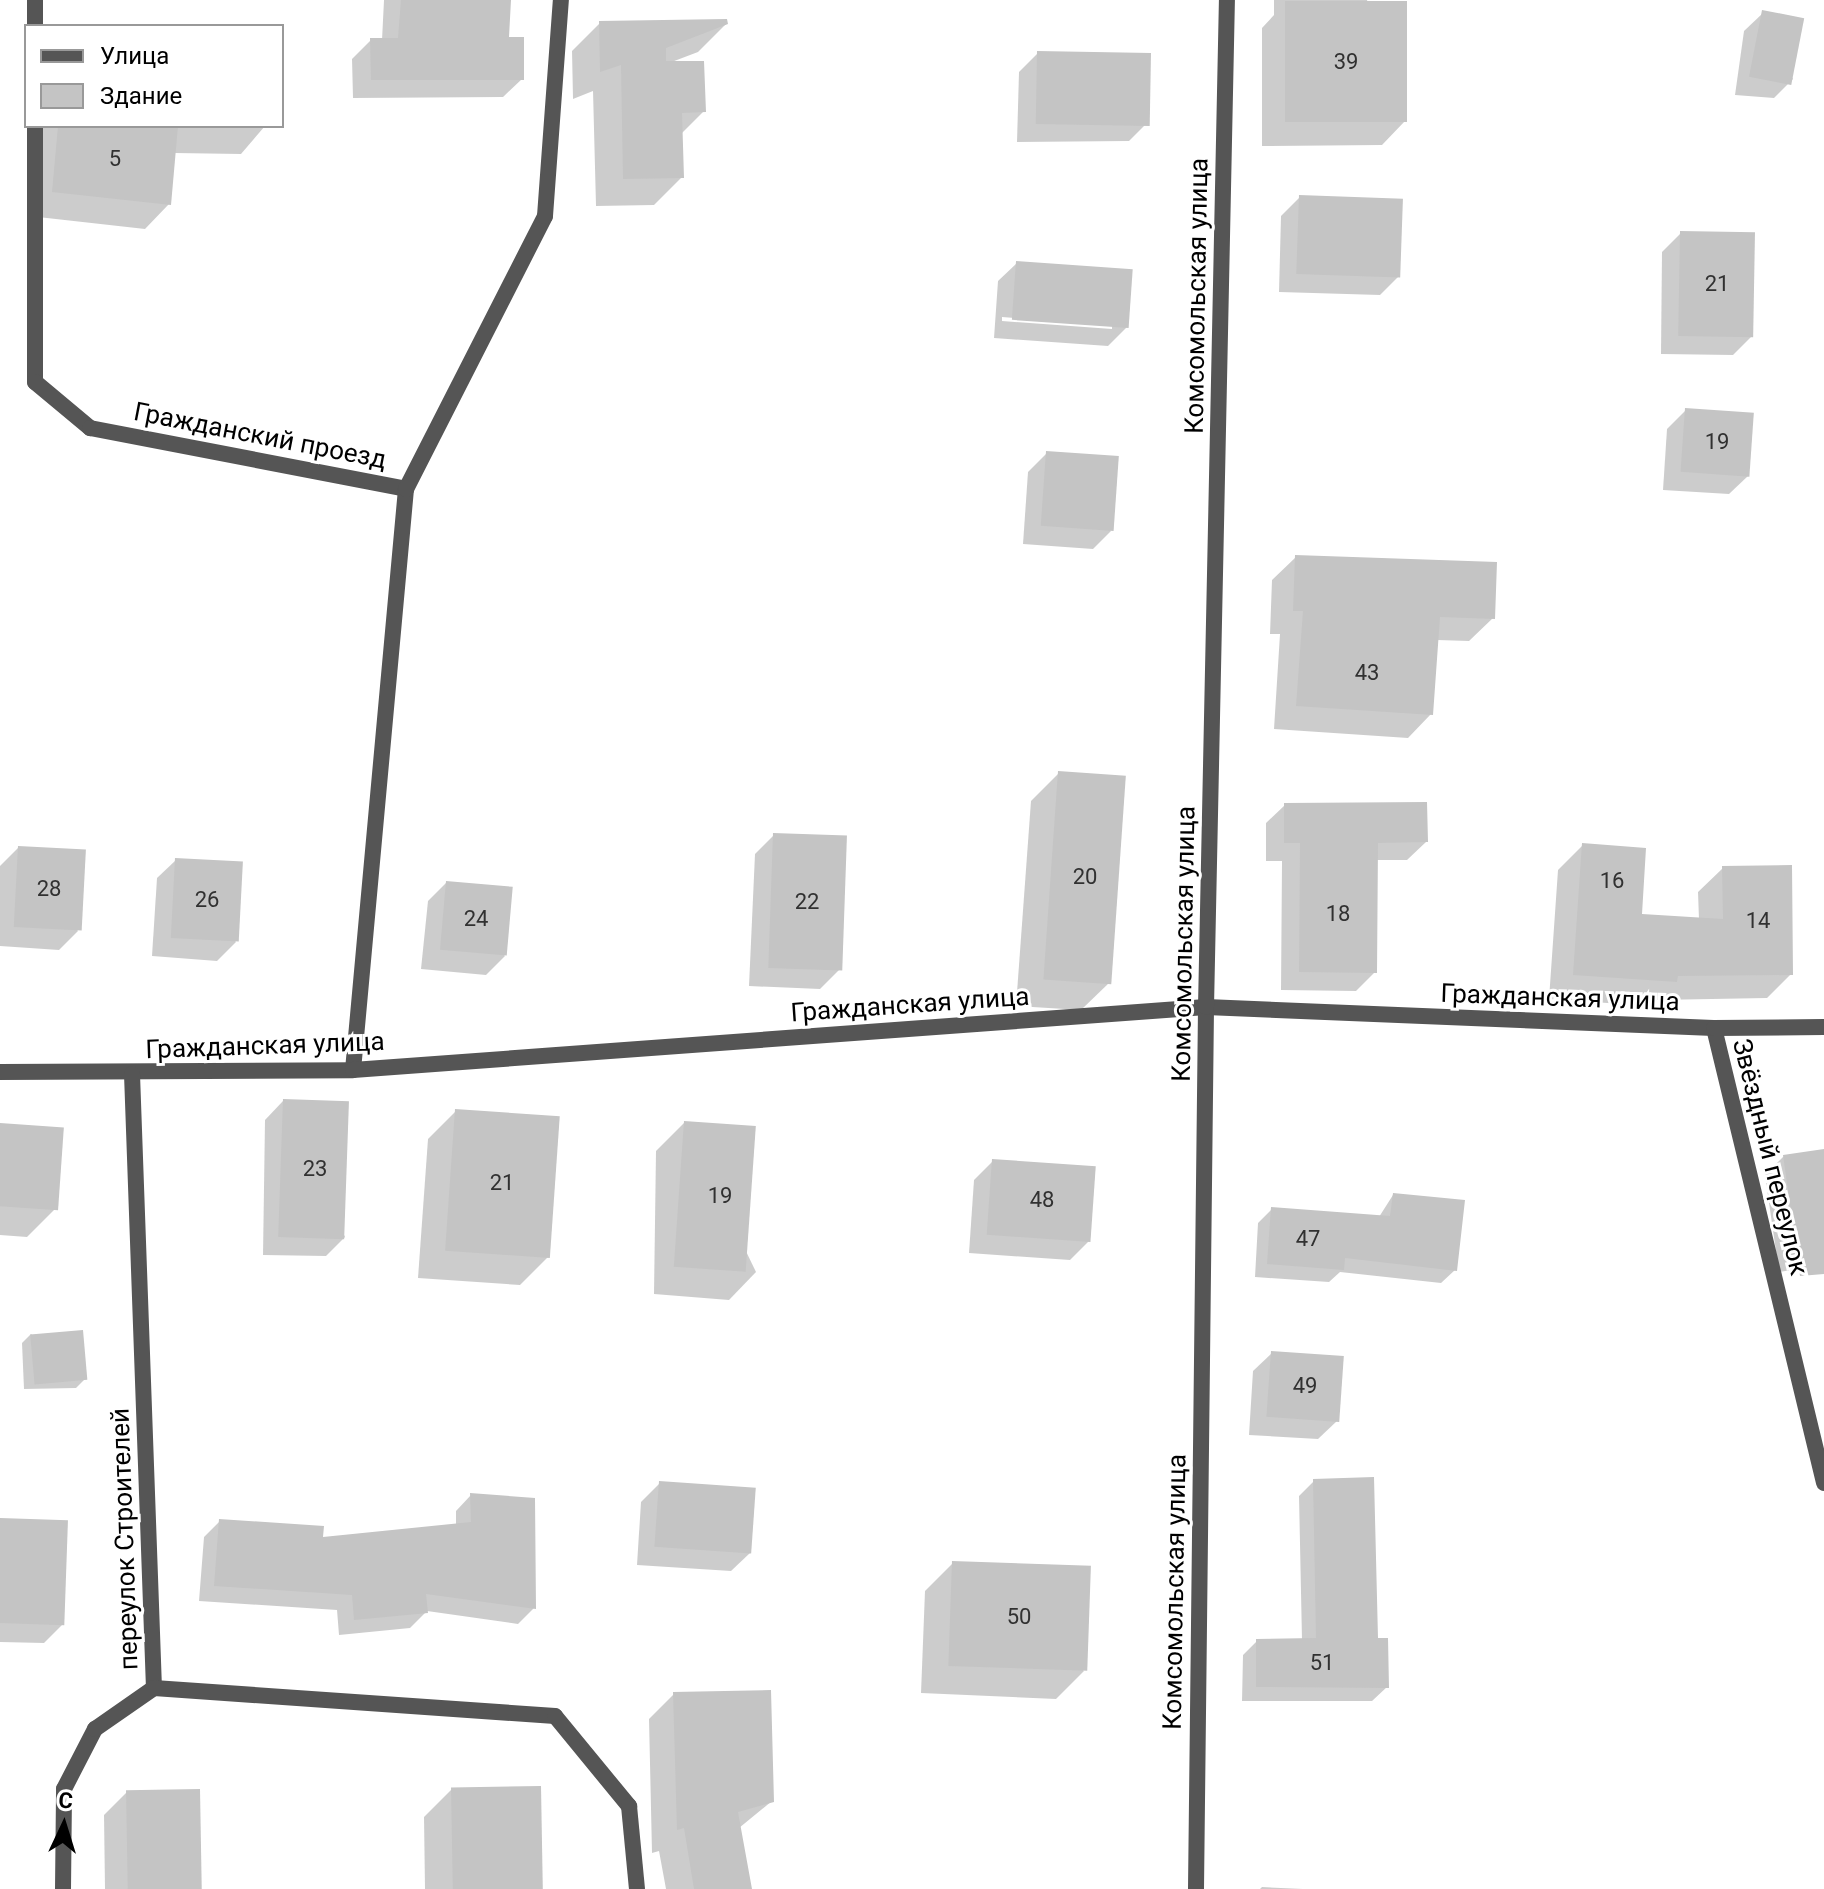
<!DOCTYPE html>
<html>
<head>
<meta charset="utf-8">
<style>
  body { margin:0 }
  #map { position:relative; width:1824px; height:1889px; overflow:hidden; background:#fff; font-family:Roboto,sans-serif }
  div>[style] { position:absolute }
  .shadow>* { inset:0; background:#0003 }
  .building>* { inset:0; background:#c4c4c4; transform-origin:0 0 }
  .street>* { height:16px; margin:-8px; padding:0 8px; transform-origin:8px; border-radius:8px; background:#555 }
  span { translate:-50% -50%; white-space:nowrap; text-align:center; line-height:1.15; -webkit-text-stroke:6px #fff; paint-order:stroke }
  .number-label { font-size:22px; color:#313131 }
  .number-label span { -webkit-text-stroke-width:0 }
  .street-label { font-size:26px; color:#000 }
  .legend { position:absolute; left:24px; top:24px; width:260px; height:104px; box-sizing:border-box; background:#fff; border:2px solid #999; margin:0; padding:10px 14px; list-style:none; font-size:24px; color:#000 }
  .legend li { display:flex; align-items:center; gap:16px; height:40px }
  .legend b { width:40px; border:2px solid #999 }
  .north { position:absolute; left:24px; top:1785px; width:80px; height:80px; -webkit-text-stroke:6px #fff; paint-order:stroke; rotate:4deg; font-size:22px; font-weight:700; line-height:32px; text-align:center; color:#000 }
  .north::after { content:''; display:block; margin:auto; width:28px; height:36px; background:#000; clip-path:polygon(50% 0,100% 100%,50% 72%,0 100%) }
</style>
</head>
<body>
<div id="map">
  <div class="shadow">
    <div style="clip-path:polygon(384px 0,509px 0,507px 39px,522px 79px,503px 97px,353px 98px,352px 59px,371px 40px,382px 40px)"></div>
    <div style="clip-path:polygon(1274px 0,1367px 0,1405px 121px,1382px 145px,1262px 146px,1262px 28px,1274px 15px)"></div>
    <div style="clip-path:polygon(1763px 13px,1793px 79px,1774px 98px,1735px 95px,1744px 31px)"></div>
    <div style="clip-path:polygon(600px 23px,726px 24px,698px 52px,669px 63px,704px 111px,681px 134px,682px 177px,654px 205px,596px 206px,593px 91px,573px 99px,572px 51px)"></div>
    <div style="clip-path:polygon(1038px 53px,1147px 123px,1129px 141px,1017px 142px,1019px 72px)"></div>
    <div style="clip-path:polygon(37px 126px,265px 126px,241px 154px,174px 153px,169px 204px,145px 229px,29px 216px)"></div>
    <div style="clip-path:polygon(1300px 197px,1399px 276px,1380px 295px,1279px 292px,1281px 216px)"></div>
    <div style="clip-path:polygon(1681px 233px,1752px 336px,1733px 355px,1661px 354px,1662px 252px)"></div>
    <div style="clip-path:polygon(evenodd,1017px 263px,1127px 327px,1108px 346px,994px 338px,998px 281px,1017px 263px,1002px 317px,1112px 325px,1112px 329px,1002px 321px,1002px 317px)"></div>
    <div style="clip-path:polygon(1686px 410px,1748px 476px,1729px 494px,1663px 490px,1667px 429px)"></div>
    <div style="clip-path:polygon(1047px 453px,1111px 531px,1093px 549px,1023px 544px,1028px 472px)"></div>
    <div style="clip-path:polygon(1296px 557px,1493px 618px,1469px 641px,1437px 640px,1431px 714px,1408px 738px,1274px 729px,1280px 634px,1270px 634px,1272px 580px)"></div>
    <div style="clip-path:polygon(1059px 773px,1109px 983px,1081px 1010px,1016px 1006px,1031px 801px)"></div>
    <div style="clip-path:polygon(1285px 805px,1426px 842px,1407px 860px,1376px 860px,1375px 972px,1356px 991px,1281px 990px,1282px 861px,1266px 861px,1266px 823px)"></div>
    <div style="clip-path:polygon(774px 835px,839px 970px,820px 989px,749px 986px,755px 854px)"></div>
    <div style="clip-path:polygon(1583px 845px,1640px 916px,1699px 920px,1698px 892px,1723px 868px,1791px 974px,1767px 998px,1657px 1000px,1651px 1006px,1549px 999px,1558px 870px)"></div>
    <div style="clip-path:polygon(18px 848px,78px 931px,59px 950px,0 946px,0 866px)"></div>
    <div style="clip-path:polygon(176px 860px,236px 942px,217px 961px,152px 956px,157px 878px)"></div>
    <div style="clip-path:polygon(446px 883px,505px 956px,486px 975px,421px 969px,428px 901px)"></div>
    <div style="clip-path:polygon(283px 1101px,345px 1237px,326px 1256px,263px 1255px,265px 1120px)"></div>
    <div style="clip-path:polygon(456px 1111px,548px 1257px,520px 1285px,418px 1278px,428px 1139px)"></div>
    <div style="clip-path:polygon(684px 1123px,756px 1272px,729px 1300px,654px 1294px,656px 1151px)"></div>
    <div style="clip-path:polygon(0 1125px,55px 1209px,27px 1237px,0 1235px)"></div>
    <div style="clip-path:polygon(1824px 1151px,1824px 1265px,1779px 1272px,1765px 1175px,1784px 1156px)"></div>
    <div style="clip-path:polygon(993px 1161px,1089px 1241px,1070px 1260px,969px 1253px,974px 1180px)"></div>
    <div style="clip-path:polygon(1393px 1195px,1455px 1270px,1441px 1283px,1340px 1272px,1329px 1282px,1255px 1277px,1258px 1223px,1272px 1209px,1379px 1217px)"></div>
    <div style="clip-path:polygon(31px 1334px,85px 1379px,76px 1388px,24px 1389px,22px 1343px)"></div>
    <div style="clip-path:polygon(1272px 1353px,1337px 1421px,1318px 1439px,1249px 1435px,1253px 1371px)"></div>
    <div style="clip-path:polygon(1314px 1481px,1376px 1640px,1387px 1687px,1372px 1701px,1242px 1701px,1243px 1655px,1257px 1641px,1302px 1640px,1299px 1496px)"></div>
    <div style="clip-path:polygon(660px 1483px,750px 1553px,731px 1571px,637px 1565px,641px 1502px)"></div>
    <div style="clip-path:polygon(471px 1495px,534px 1608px,518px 1624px,427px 1611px,410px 1628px,339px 1635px,337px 1610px,199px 1601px,204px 1537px,220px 1521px,321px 1539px,456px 1526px,456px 1511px)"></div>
    <div style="clip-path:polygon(0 1520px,63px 1624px,44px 1643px,0 1642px)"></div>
    <div style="clip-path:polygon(953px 1563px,1084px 1671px,1056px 1699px,921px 1693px,925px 1591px)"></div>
    <div style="clip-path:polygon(674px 1694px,772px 1801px,739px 1828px,750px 1889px,666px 1889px,659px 1851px,652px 1853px,649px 1719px)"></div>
    <div style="clip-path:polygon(452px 1789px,540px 1889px,425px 1889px,424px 1817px)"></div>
    <div style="clip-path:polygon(127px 1792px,200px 1889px,105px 1889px,104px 1815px)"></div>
    <div style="clip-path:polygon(1262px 1887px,1303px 1889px,1260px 1889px)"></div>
  </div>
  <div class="building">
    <div style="clip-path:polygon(401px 0,511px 0,509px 37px,524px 37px,524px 80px,371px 80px,370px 38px,398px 38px)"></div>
    <div style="left:1407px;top:1px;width:121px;height:122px;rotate:90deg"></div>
    <div style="left:1762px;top:10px;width:43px;height:68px;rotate:11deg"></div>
    <div style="clip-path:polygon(727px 19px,728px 24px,666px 48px,666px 61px,704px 61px,706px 112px,682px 113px,684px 178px,623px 179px,621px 65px,600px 72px,599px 21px)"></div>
    <div style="left:1037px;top:51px;width:114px;height:73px;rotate:1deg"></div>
    <div style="clip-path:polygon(58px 126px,178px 126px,171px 205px,52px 192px)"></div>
    <div style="left:1299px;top:195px;width:104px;height:79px;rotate:2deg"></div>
    <div style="left:1680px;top:231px;width:75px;height:105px;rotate:1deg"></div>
    <div style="left:1016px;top:261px;width:117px;height:59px;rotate:4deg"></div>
    <div style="left:1685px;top:408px;width:69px;height:64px;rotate:4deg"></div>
    <div style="left:1046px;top:451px;width:73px;height:75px;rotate:4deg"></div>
    <div style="clip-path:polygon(1295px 555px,1497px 562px,1495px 619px,1440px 617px,1433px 715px,1296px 706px,1303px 611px,1293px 611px)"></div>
    <div style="left:1058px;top:771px;width:68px;height:209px;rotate:4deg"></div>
    <div style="clip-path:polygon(1427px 802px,1428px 842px,1378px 843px,1377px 973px,1299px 972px,1300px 843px,1284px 843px,1284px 803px)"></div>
    <div style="left:773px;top:833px;width:74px;height:135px;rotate:2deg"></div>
    <div style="clip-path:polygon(1582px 843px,1646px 848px,1642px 914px,1723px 919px,1722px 866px,1792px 865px,1793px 975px,1678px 976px,1677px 982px,1573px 975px)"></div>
    <div style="left:18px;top:846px;width:68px;height:81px;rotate:3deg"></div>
    <div style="left:175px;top:858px;width:68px;height:80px;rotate:3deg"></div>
    <div style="left:446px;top:881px;width:67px;height:69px;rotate:5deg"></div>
    <div style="left:283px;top:1099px;width:66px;height:138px;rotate:2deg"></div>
    <div style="left:455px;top:1109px;width:105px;height:142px;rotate:4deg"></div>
    <div style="left:684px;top:1121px;width:72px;height:146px;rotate:4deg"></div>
    <div style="left:0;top:1123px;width:64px;height:83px;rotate:4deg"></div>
    <div style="clip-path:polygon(1824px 1149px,1824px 1274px,1800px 1276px,1783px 1155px)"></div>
    <div style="left:992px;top:1159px;width:104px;height:76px;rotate:4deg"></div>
    <div style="clip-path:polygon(1393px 1193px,1465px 1200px,1457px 1271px,1345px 1258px,1344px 1270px,1267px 1264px,1271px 1207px,1390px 1216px)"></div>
    <div style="left:83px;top:1330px;width:50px;height:53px;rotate:85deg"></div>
    <div style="left:1271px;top:1351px;width:73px;height:66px;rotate:4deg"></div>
    <div style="clip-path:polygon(1374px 1477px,1378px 1638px,1388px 1638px,1389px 1688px,1256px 1687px,1256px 1639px,1316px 1638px,1313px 1479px)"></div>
    <div style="left:659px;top:1481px;width:97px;height:66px;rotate:4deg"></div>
    <div style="clip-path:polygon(470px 1493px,535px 1498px,536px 1609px,426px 1594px,428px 1613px,354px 1620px,352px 1595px,214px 1586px,219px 1519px,324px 1526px,323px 1537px,471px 1522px)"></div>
    <div style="left:0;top:1518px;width:68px;height:105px;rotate:2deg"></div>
    <div style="left:952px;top:1561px;width:139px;height:105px;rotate:2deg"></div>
    <div style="clip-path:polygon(771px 1690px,774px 1802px,738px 1812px,752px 1889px,694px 1889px,684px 1828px,677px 1830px,673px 1692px)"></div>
    <div style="left:541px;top:1786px;width:103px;height:90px;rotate:89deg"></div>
    <div style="left:200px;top:1789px;width:100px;height:74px;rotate:89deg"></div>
  </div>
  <div class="street">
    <div style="left:35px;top:26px;width:26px;rotate:-90deg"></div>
    <div style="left:35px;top:126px;width:256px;rotate:90deg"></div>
    <div style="left:35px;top:382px;width:72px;rotate:39.9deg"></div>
    <div style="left:90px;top:428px;width:322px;rotate:10.9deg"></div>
    <div style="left:406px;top:489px;width:583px;rotate:95.21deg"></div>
    <div style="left:406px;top:489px;width:306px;rotate:-63deg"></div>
    <div style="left:545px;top:216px;width:217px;rotate:-85.8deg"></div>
    <div style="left:1714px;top:1028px;width:468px;rotate:76.4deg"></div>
    <div style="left:0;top:1072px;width:353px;rotate:-0.3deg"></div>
    <div style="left:353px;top:1070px;width:855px;rotate:-4.22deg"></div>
    <div style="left:1206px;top:1007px;width:508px;rotate:2.37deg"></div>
    <div style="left:1714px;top:1028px;width:110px;rotate:-0.5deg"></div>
    <div style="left:132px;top:1074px;width:614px;rotate:87.95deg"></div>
    <div style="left:154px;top:1688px;width:402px;rotate:4deg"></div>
    <div style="left:555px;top:1716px;width:117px;rotate:50.6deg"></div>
    <div style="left:629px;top:1806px;width:83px;rotate:84.5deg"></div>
    <div style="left:63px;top:1889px;width:100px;rotate:-89.4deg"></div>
    <div style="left:64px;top:1789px;width:68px;rotate:-62.7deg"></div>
    <div style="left:95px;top:1729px;width:72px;rotate:-34.8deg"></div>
    <div style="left:1196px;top:1889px;width:882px;rotate:-89.35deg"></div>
    <div style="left:1206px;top:1007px;width:1007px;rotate:-88.81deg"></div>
  </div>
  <div class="number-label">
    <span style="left:1346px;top:62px">39</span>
    <span style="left:115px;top:159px">5</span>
    <span style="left:1717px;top:284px">21</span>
    <span style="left:1717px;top:442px">19</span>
    <span style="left:1367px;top:673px">43</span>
    <span style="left:1085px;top:877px">20</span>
    <span style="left:1612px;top:881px">16</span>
    <span style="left:49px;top:889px">28</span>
    <span style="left:207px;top:900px">26</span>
    <span style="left:807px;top:902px">22</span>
    <span style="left:1338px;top:914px">18</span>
    <span style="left:476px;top:919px">24</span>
    <span style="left:1758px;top:921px">14</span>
    <span style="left:315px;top:1169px">23</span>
    <span style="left:502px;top:1183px">21</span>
    <span style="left:720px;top:1196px">19</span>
    <span style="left:1042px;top:1200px">48</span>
    <span style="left:1308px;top:1239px">47</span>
    <span style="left:1305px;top:1386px">49</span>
    <span style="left:1019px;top:1617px">50</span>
    <span style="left:1322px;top:1663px">51</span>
  </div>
  <div class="street-label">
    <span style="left:1197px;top:296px;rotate:-89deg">Комсомольская улица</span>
    <span style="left:260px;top:436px;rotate:11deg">Гражданский проезд</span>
    <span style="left:1184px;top:944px;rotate:-89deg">Комсомольская улица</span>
    <span style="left:1560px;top:998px;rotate:2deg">Гражданская улица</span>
    <span style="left:910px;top:1005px;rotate:-4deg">Гражданская улица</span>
    <span style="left:265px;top:1046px;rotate:-2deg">Гражданская улица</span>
    <span style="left:1770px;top:1157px;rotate:76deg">Звёздный переулок</span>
    <span style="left:125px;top:1539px;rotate:-92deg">переулок Строителей</span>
    <span style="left:1175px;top:1592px;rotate:-89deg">Комсомольская улица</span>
  </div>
  <ul class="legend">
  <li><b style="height:10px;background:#555"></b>Улица</li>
  <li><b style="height:22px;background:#c4c4c4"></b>Здание</li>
  </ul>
  <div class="north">С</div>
</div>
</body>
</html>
